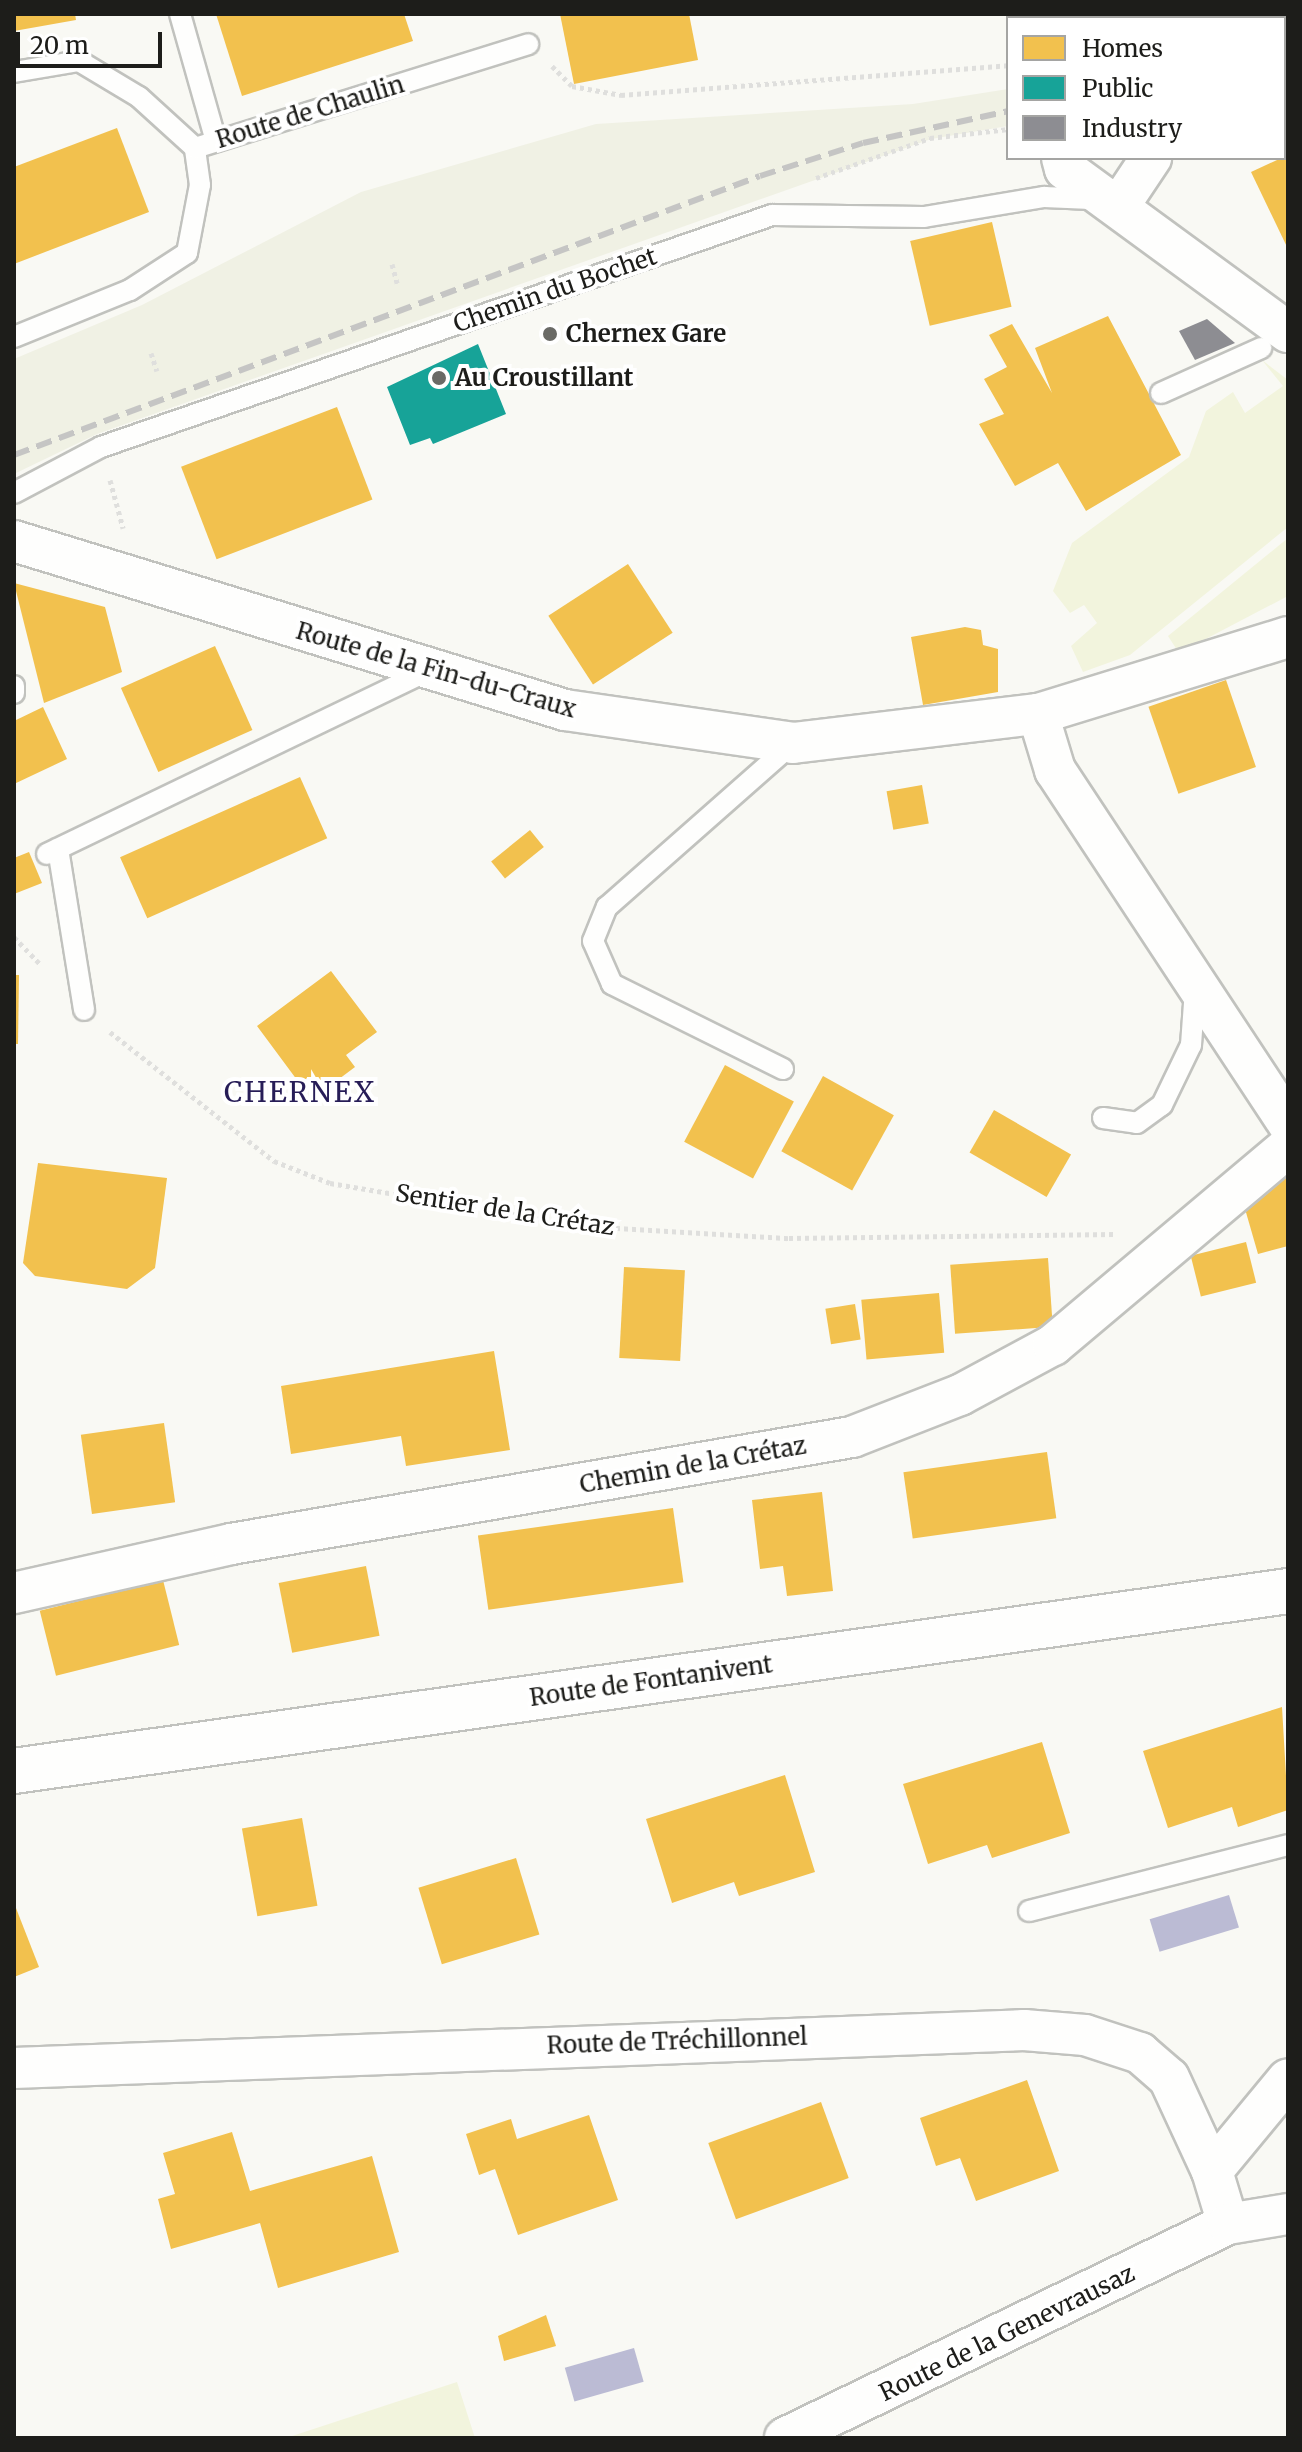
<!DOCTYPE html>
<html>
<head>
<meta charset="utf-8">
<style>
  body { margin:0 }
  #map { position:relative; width:1302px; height:2452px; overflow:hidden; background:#f9f9f4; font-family:Merriweather,serif }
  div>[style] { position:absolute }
  .built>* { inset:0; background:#f0f1e4 }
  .green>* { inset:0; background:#f2f4dd }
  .water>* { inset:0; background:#bbbbd4; transform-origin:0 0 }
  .homes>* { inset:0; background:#f2c14e; transform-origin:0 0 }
  .public>* { inset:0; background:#17a398 }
  .industry>* { inset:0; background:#8d8d92 }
  .path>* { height:5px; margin-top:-2.5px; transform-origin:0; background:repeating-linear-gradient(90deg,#dfdfdd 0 4px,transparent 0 8px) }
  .roads { filter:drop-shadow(2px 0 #c1c2be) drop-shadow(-2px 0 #c1c2be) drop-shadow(0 2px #c1c2be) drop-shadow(0 -2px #c1c2be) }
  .service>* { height:20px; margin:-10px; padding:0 10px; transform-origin:10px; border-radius:10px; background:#fefefd }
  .minor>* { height:40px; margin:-20px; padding:0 20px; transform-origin:20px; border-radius:20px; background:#fefefd }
  .tertiary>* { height:44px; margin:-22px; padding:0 22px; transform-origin:22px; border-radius:22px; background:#fefefd }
  .rail>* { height:6px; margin-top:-3px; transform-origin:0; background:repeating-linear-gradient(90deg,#c5c5c4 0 16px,transparent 0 24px) }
  .dots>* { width:22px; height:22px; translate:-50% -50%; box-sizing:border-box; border:4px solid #fff; border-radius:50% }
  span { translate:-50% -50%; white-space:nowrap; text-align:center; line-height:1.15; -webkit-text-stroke:8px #fff; paint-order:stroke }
  .street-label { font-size:24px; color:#1d1d1a }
  .poi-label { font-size:24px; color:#1d1d1a; font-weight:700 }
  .left { translate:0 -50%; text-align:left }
  .quarter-label { font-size:28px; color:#271d57; letter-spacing:2px }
  .frame { position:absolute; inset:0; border:16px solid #1d1d1a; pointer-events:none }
  .legend { position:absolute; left:1006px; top:16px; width:280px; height:144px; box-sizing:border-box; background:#fff; border:2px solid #a5a5a3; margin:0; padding:10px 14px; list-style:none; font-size:24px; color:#1d1d1a }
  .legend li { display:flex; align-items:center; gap:16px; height:40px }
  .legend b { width:40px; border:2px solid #a5a5a3 }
  .scale { position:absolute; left:16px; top:32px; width:146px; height:36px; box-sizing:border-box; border:4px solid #1d1d1a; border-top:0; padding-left:10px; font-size:24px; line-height:28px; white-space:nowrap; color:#1d1d1a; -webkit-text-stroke:6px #fff; paint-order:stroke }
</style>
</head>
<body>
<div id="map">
  <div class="built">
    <div style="clip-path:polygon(1008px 89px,1008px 126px,931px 139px,97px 434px,14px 474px,14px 359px,142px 305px,361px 192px,596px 124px,913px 104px)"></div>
  </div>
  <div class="green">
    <div style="clip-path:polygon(1262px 360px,1288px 380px,1288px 527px,1130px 655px,1083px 672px,1071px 646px,1097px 623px,1084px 605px,1070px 613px,1053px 591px,1072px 543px,1189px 457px,1206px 411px,1233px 392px,1245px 413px,1283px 386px)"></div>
    <div style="clip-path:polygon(1288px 538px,1288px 596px,1179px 653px,1168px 636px)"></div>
    <div style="clip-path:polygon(457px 2382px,475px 2438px,286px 2438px)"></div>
  </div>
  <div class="water">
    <div style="left:1229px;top:1895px;width:34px;height:83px;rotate:73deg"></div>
    <div style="left:634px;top:2348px;width:35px;height:72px;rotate:74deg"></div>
  </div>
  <div class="homes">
    <div style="clip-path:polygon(14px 14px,75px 14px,76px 20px,14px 31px)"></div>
    <div style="clip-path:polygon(216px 14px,404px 14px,413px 41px,242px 96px)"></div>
    <div style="clip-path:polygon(560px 14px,689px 14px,698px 60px,574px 84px)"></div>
    <div style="clip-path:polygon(117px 128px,149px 212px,14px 264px,14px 167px)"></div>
    <div style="clip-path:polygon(1288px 155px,1288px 249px,1251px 172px)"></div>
    <div style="left:992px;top:222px;width:87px;height:84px;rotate:77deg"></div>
    <div style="clip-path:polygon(1108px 316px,1181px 455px,1086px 511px,1058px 463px,1015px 486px,979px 424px,1004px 414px,984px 379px,1007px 367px,989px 335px,1012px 324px,1052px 393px,1035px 348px)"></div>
    <div style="left:337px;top:407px;width:99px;height:167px;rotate:69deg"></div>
    <div style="left:628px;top:564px;width:82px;height:95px;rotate:57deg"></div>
    <div style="clip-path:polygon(14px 583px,105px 607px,122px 672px,44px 703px)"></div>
    <div style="clip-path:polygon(965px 627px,981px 630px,983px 645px,998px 649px,998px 692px,923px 705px,911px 637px)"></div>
    <div style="left:215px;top:646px;width:92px;height:103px;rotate:66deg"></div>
    <div style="left:1226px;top:680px;width:92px;height:82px;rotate:71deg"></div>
    <div style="clip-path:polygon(43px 707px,67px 759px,14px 784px,14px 721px)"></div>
    <div style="left:300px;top:777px;width:67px;height:197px;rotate:66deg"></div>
    <div style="left:922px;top:785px;width:39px;height:36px;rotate:80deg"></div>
    <div style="left:530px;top:830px;width:22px;height:50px;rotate:51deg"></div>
    <div style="clip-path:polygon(29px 852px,42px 883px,14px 894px,14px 858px)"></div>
    <div style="clip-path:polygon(331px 971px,377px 1032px,346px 1055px,355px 1067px,319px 1094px,307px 1078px,300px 1084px,257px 1026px)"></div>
    <div style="clip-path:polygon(14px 975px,19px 975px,18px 1044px,14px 1044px)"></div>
    <div style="left:725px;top:1065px;width:78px;height:87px;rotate:28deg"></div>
    <div style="left:823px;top:1076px;width:81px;height:86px;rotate:29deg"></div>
    <div style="left:994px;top:1110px;width:89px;height:49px;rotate:30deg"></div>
    <div style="clip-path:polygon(38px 1163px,167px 1178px,155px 1268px,127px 1289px,35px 1276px,23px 1263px)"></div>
    <div style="clip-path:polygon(1288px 1165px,1288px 1246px,1258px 1254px,1241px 1195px)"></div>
    <div style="left:1246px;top:1242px;width:42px;height:57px;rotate:76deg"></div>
    <div style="left:1048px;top:1258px;width:69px;height:98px;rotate:86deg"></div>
    <div style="left:624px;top:1267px;width:61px;height:91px;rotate:3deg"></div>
    <div style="left:939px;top:1293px;width:60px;height:78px;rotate:85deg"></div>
    <div style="left:855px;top:1304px;width:36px;height:30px;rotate:81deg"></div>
    <div style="clip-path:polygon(494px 1351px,510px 1450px,406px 1466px,401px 1436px,291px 1454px,281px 1386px)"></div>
    <div style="left:164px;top:1423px;width:80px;height:84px;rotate:82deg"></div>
    <div style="left:1047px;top:1452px;width:67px;height:145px;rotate:82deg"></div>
    <div style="clip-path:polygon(822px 1492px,833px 1591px,787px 1596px,783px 1566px,760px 1569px,752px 1500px)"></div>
    <div style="left:673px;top:1508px;width:75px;height:197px;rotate:82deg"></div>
    <div style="left:366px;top:1566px;width:71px;height:89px;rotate:79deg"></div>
    <div style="left:163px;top:1580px;width:67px;height:127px;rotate:76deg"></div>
    <div style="clip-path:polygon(1282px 1707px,1288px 1810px,1238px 1827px,1232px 1807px,1168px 1828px,1143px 1751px)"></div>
    <div style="clip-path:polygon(1042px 1742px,1070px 1833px,992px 1858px,987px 1845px,928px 1864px,903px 1784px)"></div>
    <div style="clip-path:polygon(785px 1775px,815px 1872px,739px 1896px,734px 1882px,672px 1903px,646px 1819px)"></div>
    <div style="left:302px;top:1818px;width:89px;height:61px;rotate:80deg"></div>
    <div style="left:516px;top:1858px;width:80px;height:102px;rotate:73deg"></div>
    <div style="clip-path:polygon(14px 1903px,39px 1967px,14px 1977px)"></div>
    <div style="clip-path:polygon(1027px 2080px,1059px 2171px,976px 2201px,960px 2158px,936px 2166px,920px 2118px)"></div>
    <div style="left:821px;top:2102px;width:81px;height:120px;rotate:70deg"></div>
    <div style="clip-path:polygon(589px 2115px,618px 2200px,518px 2235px,495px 2169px,479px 2175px,466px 2134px,511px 2119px,517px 2139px)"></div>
    <div style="clip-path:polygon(232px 2132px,250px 2191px,372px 2156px,399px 2252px,278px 2288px,260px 2223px,171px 2249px,158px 2199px,175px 2194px,163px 2153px)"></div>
    <div style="clip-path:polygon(546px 2315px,556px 2346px,504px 2361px,498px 2336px)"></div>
  </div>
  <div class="public">
    <div style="clip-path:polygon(478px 344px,506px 414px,433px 444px,430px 438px,410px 445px,387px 387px)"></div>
  </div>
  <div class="industry">
    <div style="clip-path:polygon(1207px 319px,1235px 343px,1195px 360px,1179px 331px)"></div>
  </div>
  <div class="path">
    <div style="left:552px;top:66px;width:28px;rotate:45deg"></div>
    <div style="left:572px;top:86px;width:50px;rotate:10.4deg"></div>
    <div style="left:621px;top:95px;width:388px;rotate:-4.4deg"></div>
    <div style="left:816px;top:178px;width:121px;rotate:-19.3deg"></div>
    <div style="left:930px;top:138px;width:79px;rotate:-6.6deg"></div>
    <div style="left:392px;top:264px;width:20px;rotate:75deg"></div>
    <div style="left:151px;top:353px;width:19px;rotate:72deg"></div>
    <div style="left:110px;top:480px;width:50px;rotate:74.8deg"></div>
    <div style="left:14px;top:937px;width:37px;rotate:46deg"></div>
    <div style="left:110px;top:1032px;width:209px;rotate:38.2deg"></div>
    <div style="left:274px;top:1161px;width:60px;rotate:21.4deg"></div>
    <div style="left:330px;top:1183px;width:258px;rotate:9.6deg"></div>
    <div style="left:584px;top:1226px;width:205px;rotate:3.4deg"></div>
    <div style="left:789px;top:1238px;width:326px;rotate:-0.7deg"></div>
  </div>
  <div class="roads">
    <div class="service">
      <div style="left:180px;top:14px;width:132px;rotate:74.2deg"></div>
      <div style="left:14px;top:72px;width:66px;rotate:-9.6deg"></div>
      <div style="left:79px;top:61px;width:70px;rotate:31deg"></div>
      <div style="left:139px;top:97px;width:76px;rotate:42.3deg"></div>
      <div style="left:14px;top:337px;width:125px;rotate:-22.1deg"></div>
      <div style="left:130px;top:290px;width:68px;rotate:-33deg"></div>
      <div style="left:187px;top:253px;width:69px;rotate:-79.2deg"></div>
      <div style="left:200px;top:185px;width:37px;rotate:-98deg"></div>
      <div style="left:195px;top:148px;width:349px;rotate:-17.3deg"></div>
      <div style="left:1161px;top:393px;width:110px;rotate:-24.2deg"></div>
      <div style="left:14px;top:493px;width:98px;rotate:-27.9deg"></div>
      <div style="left:101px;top:447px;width:710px;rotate:-19.07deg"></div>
      <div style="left:772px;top:215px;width:152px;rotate:0.8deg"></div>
      <div style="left:924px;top:217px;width:122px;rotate:-9.5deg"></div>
      <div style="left:1044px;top:197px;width:47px;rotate:2.4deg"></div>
      <div style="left:14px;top:686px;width:7px;rotate:90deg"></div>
      <div style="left:58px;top:849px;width:163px;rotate:80.8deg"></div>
      <div style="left:47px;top:854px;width:424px;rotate:-25.7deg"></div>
      <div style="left:783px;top:1069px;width:191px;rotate:-153.6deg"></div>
      <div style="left:612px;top:984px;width:47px;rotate:-113.8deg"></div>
      <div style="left:593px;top:941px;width:37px;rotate:-68deg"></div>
      <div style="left:607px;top:907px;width:248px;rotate:-41.4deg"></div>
      <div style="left:1103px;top:1118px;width:34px;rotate:8deg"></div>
      <div style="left:1137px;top:1123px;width:31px;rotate:-36deg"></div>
      <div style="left:1162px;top:1105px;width:67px;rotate:-64.2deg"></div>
      <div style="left:1191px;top:1045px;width:56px;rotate:-85.9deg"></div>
      <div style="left:1029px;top:1911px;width:267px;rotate:-14.3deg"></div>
    </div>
    <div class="minor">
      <div style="left:1049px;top:14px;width:4px;rotate:90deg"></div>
      <div style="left:1284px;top:103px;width:4px;rotate:-14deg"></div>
      <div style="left:1062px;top:158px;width:11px;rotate:75deg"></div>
      <div style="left:1065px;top:169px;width:276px;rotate:36.2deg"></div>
      <div style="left:1119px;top:206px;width:58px;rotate:-56.3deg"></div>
      <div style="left:14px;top:541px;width:576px;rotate:17.05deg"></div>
      <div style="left:565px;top:710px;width:230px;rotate:8.2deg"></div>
      <div style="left:793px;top:743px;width:247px;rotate:-6.8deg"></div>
      <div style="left:1038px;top:714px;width:262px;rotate:-17.1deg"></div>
      <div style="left:1038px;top:714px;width:59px;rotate:73.1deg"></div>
      <div style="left:1055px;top:770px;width:424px;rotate:56.6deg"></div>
      <div style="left:14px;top:1593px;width:222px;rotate:-12.7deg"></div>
      <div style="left:231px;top:1544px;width:630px;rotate:-9.78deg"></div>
      <div style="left:852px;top:1437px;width:116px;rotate:-21.3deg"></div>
      <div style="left:960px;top:1395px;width:106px;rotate:-28.3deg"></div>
      <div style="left:1053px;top:1345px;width:307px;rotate:-40.1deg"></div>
      <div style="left:14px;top:2068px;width:1011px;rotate:-2.15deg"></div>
      <div style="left:1024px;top:2030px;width:61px;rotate:4.7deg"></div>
      <div style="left:1085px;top:2035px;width:58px;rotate:18.1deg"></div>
      <div style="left:1140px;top:2053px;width:38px;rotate:41deg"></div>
      <div style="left:1169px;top:2078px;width:102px;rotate:65.2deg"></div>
      <div style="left:1212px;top:2171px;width:55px;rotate:73.2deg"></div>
      <div style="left:1212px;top:2171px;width:119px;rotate:-50.4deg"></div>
      <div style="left:785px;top:2438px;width:492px;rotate:-25.8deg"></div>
      <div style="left:1228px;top:2224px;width:61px;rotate:-9.5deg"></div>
    </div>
    <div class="tertiary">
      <div style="left:14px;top:1771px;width:1287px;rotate:-8.04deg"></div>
    </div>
  </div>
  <div class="rail">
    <div style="left:1284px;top:56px;width:4px;rotate:-14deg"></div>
    <div style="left:14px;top:455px;width:796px;rotate:-20.51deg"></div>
    <div style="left:760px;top:176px;width:108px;rotate:-17.8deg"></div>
    <div style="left:863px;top:143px;width:148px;rotate:-12.4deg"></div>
  </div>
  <div class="dots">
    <div style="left:550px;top:334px;background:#6a6a66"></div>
    <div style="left:439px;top:378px;background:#6a6a66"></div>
  </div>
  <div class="street-label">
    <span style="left:310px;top:112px;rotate:-17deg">Route de Chaulin</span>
    <span style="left:555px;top:290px;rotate:-19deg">Chemin du Bochet</span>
    <span style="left:436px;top:670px;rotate:16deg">Route de la Fin-du-Craux</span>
    <span style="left:505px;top:1210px;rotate:9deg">Sentier de la Crétaz</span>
    <span style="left:693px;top:1465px;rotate:-10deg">Chemin de la Crétaz</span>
    <span style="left:651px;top:1681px;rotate:-8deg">Route de Fontanivent</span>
    <span style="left:677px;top:2041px;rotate:-2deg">Route de Tréchillonnel</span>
    <span style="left:1007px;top:2333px;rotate:-26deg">Route de la Genevrausaz</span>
  </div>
  <div class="poi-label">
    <span class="left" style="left:566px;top:334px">Chernex Gare</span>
    <span class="left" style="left:455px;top:378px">Au Croustillant</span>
  </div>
  <div class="quarter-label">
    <span style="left:300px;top:1092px">CHERNEX</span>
  </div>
  <div class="frame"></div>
  <ul class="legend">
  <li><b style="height:22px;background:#f2c14e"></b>Homes</li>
  <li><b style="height:22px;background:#17a398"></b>Public</li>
  <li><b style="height:22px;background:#8d8d92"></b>Industry</li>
  </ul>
  <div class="scale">20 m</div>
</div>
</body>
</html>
